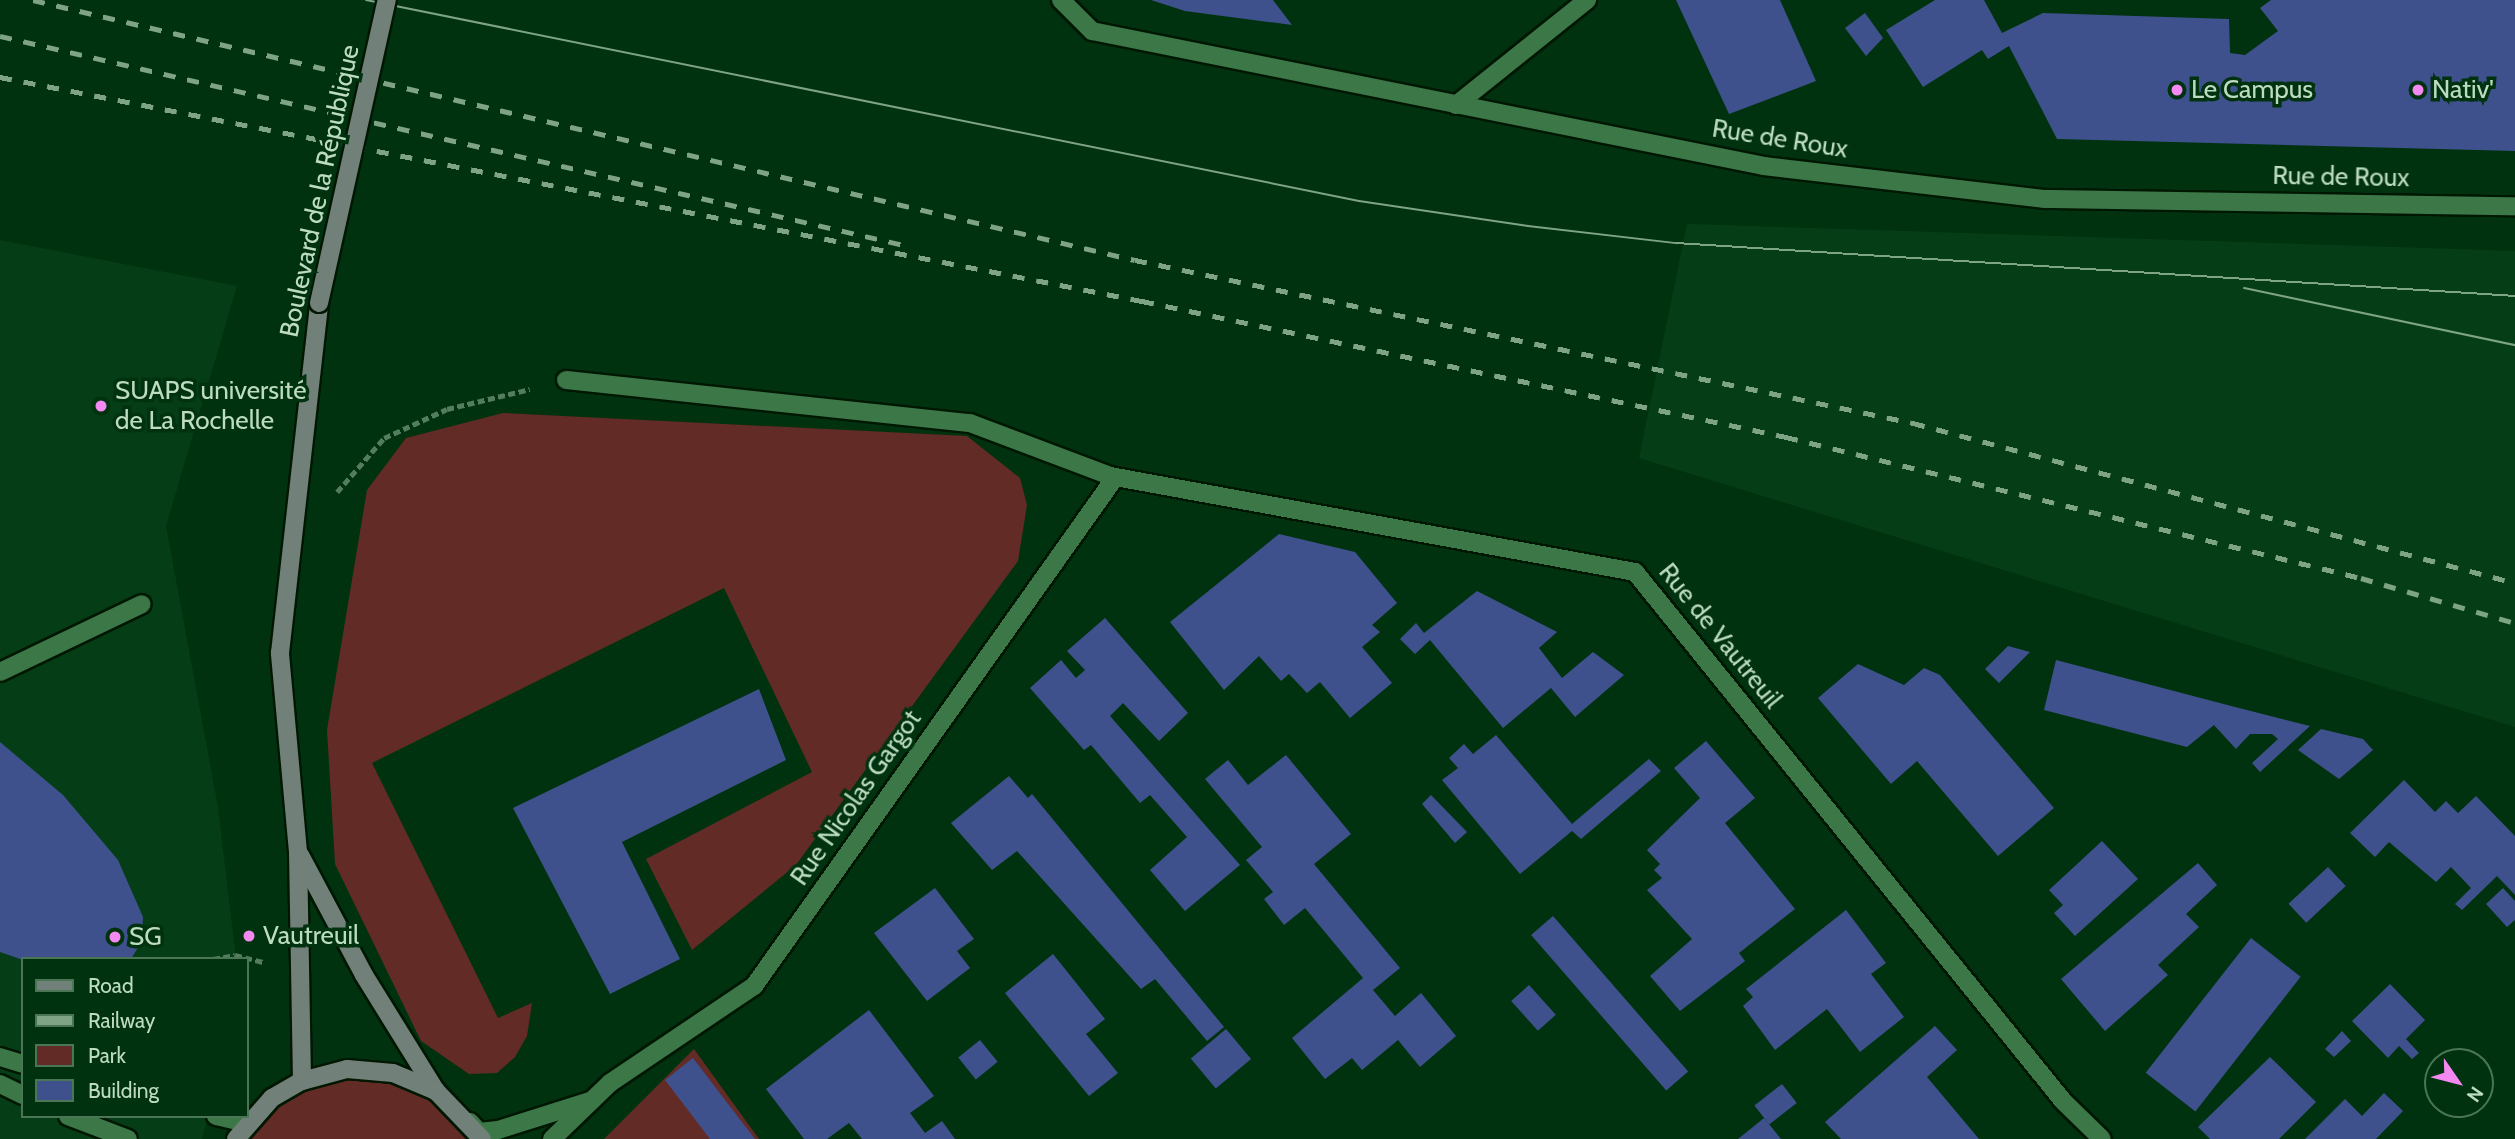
<!DOCTYPE html>
<html>
<head>
<meta charset="utf-8">
<style>
  body { margin:0 }
  #map { position:relative; width:2515px; height:1139px; overflow:hidden; background:#00320f; font-family:Cabin,sans-serif }
  div>[style] { position:absolute }
  .built>* { inset:0; background:#053e16 }
  .green>* { inset:0; background:#622b25 }
  .building>* { inset:0; background:#3e518c; transform-origin:0 0 }
  .path>* { height:4.5px; margin-top:-2.25px; transform-origin:0; background:repeating-linear-gradient(90deg,#537d5d 0 7px,transparent 0 10.5px) }
  .roads { filter:drop-shadow(2px 0 #001702) drop-shadow(-2px 0 #001702) drop-shadow(0 2px #001702) drop-shadow(0 -2px #001702) }
  .lane>* { height:18px; margin:-9px; padding:0 9px; transform-origin:9px; border-radius:9px; background:#3b7747 }
  .street>* { height:18px; margin:-9px; padding:0 9px; transform-origin:9px; border-radius:9px; background:#3b7747 }
  .secondary>* { height:18px; margin:-9px; padding:0 9px; transform-origin:9px; border-radius:9px; background:#718078 }
  .tram>* { height:2px; margin:-1px; padding:0 1px; transform-origin:1px; border-radius:1px; background:#7ea385 }
  .rail>* { height:5px; margin-top:-2.5px; transform-origin:0; background:repeating-linear-gradient(90deg,#7ea385 0 12px,transparent 0 24px) }
  .bridges { filter:drop-shadow(2px 0 #001702) drop-shadow(-2px 0 #001702) drop-shadow(0 2px #001702) drop-shadow(0 -2px #001702) }
  .secondary-bridge>* { height:18px; margin:-9px; padding:0 9px; transform-origin:9px; border-radius:9px; background:#718078 }
  .dots>* { width:19px; height:19px; translate:-50% -50%; box-sizing:border-box; border:4px solid #00320f; border-radius:50% }
  span { translate:-50% -50%; white-space:nowrap; text-align:center; line-height:1.15; -webkit-text-stroke:7px #00320f; paint-order:stroke }
  .poi-label { font-size:26px; color:#bcdbc0 }
  .left { translate:0 -50%; text-align:left }
  .street-label { font-size:26px; color:#bcdbc0 }
  .legend { position:absolute; left:21px; top:957px; width:228px; height:161px; box-sizing:border-box; background:#00320f; border:2px solid #4b7656; margin:0; padding:9px 12px; list-style:none; font-size:21px; color:#bcdbc0 }
  .legend li { display:flex; align-items:center; gap:14px; height:35px }
  .legend b { width:35px; border:2px solid #4b7656 }
  .north { position:absolute; left:2424px; top:1048px; width:70px; height:70px; box-sizing:border-box; background:#00320f; border:2px solid #4b7656; border-radius:50%; rotate:125deg; font-size:19px; font-weight:700; line-height:28px; text-align:center; color:#bcdbc0 }
  .north::after { content:''; display:block; margin:auto; width:24px; height:32px; background:#f489f1; clip-path:polygon(50% 0,100% 100%,50% 72%,0 100%) }
</style>
</head>
<body>
<div id="map">
  <div class="built">
    <div style="clip-path:polygon(1687px 224px,2515px 251px,2515px 727px,1639px 458px)"></div>
    <div style="clip-path:polygon(0 240px,237px 286px,166px 526px,218px 807px,236px 959px,23px 959px,23px 1116px,208px 1116px,202px 1139px,0 1139px)"></div>
  </div>
  <div class="green">
    <div style="clip-path:polygon(503px 413px,967px 436px,1020px 478px,1027px 505px,1018px 561px,796px 865px,692px 950px,646px 859px,812px 772px,724px 588px,372px 763px,498px 1018px,532px 1003px,527px 1036px,515px 1057px,497px 1073px,469px 1074px,421px 1041px,335px 864px,327px 730px,367px 490px,406px 438px)"></div>
    <div style="clip-path:polygon(694px 1049px,759px 1139px,604px 1139px)"></div>
    <div style="clip-path:polygon(324px 1073px,415px 1080px,482px 1139px,236px 1139px,246px 1123px)"></div>
  </div>
  <div class="building">
    <div style="clip-path:polygon(1151px 0,1273px 0,1292px 25px,1185px 11px)"></div>
    <div style="clip-path:polygon(1676px 0,1780px 0,1816px 81px,1729px 114px)"></div>
    <div style="clip-path:polygon(1935px 0,1984px 0,2002px 33px,2043px 13px,2229px 19px,2230px 53px,2245px 55px,2278px 31px,2260px 8px,2271px 0,2515px 0,2515px 151px,2057px 139px,2009px 46px,1988px 59px,1982px 50px,1923px 87px,1886px 30px)"></div>
    <div style="clip-path:polygon(1865px 13px,1883px 38px,1866px 56px,1845px 28px)"></div>
    <div style="clip-path:polygon(1279px 534px,1355px 552px,1397px 603px,1372px 625px,1380px 632px,1362px 647px,1392px 683px,1350px 718px,1320px 682px,1307px 693px,1289px 674px,1281px 681px,1259px 656px,1224px 690px,1170px 622px)"></div>
    <div style="clip-path:polygon(1477px 591px,1557px 632px,1539px 648px,1562px 678px,1593px 652px,1624px 675px,1575px 717px,1551px 688px,1503px 728px,1430px 640px,1415px 654px,1400px 639px,1416px 623px,1424px 633px)"></div>
    <div style="clip-path:polygon(1105px 618px,1188px 713px,1159px 741px,1123px 703px,1110px 716px,1240px 865px,1185px 911px,1150px 870px,1187px 837px,1150px 795px,1140px 803px,1091px 745px,1084px 750px,1030px 688px,1061px 660px,1076px 678px,1085px 670px,1067px 651px)"></div>
    <div style="clip-path:polygon(2008px 646px,2030px 652px,1999px 683px,1985px 669px)"></div>
    <div style="clip-path:polygon(2056px 660px,2235px 707px,2310px 726px,2260px 772px,2252px 763px,2278px 739px,2272px 734px,2250px 734px,2236px 749px,2214px 725px,2187px 747px,2044px 710px)"></div>
    <div style="clip-path:polygon(1858px 664px,1904px 685px,1924px 668px,1940px 675px,2054px 808px,1998px 856px,1917px 761px,1891px 784px,1818px 698px)"></div>
    <div style="clip-path:polygon(759px 689px,786px 760px,622px 842px,680px 959px,610px 994px,513px 808px)"></div>
    <div style="clip-path:polygon(2321px 729px,2363px 739px,2373px 750px,2339px 779px,2298px 750px)"></div>
    <div style="clip-path:polygon(1496px 735px,1572px 824px,1649px 759px,1661px 771px,1581px 839px,1572px 831px,1520px 874px,1442px 780px,1458px 768px,1449px 758px,1464px 744px,1473px 754px)"></div>
    <div style="clip-path:polygon(1706px 741px,1755px 798px,1725px 823px,1795px 909px,1739px 953px,1745px 961px,1680px 1011px,1650px 976px,1692px 939px,1647px 890px,1662px 878px,1654px 870px,1660px 864px,1647px 850px,1700px 798px,1674px 768px)"></div>
    <div style="clip-path:polygon(0 742px,63px 795px,118px 860px,143px 917px,142px 941px,131px 959px,23px 960px,0 952px)"></div>
    <div style="clip-path:polygon(1286px 755px,1351px 834px,1314px 864px,1400px 968px,1373px 990px,1395px 1016px,1421px 993px,1456px 1036px,1420px 1067px,1398px 1040px,1362px 1070px,1352px 1058px,1325px 1079px,1292px 1038px,1363px 978px,1305px 908px,1284px 925px,1264px 899px,1273px 892px,1246px 860px,1262px 847px,1205px 779px,1228px 760px,1248px 785px)"></div>
    <div style="clip-path:polygon(1009px 776px,1028px 798px,1032px 794px,1224px 1027px,1207px 1041px,1155px 979px,1141px 989px,1017px 851px,992px 870px,951px 823px)"></div>
    <div style="clip-path:polygon(2404px 780px,2435px 812px,2446px 801px,2458px 813px,2476px 796px,2515px 836px,2515px 895px,2497px 876px,2462px 910px,2455px 904px,2471px 888px,2451px 867px,2436px 882px,2389px 842px,2375px 857px,2350px 833px)"></div>
    <div style="clip-path:polygon(1431px 795px,1467px 832px,1455px 843px,1422px 804px)"></div>
    <div style="clip-path:polygon(2102px 841px,2138px 879px,2075px 936px,2054px 913px,2063px 905px,2049px 890px)"></div>
    <div style="clip-path:polygon(2198px 863px,2217px 885px,2186px 914px,2199px 927px,2158px 965px,2168px 975px,2105px 1031px,2061px 979px)"></div>
    <div style="left:2328px;top:867px;width:26px;height:54px;rotate:47deg"></div>
    <div style="clip-path:polygon(935px 888px,974px 939px,957px 951px,970px 968px,927px 1001px,874px 933px)"></div>
    <div style="clip-path:polygon(2503px 888px,2515px 901px,2515px 920px,2507px 927px,2486px 904px)"></div>
    <div style="clip-path:polygon(1846px 910px,1886px 963px,1871px 974px,1904px 1017px,1860px 1052px,1827px 1009px,1775px 1050px,1743px 1006px,1753px 997px,1746px 989px)"></div>
    <div style="left:1553px;top:916px;width:206px;height:29px;rotate:49deg"></div>
    <div style="left:2251px;top:938px;width:63px;height:171px;rotate:38deg"></div>
    <div style="clip-path:polygon(1053px 954px,1105px 1019px,1086px 1034px,1118px 1073px,1089px 1096px,1005px 993px)"></div>
    <div style="clip-path:polygon(2390px 984px,2425px 1020px,2406px 1039px,2419px 1053px,2412px 1059px,2399px 1046px,2388px 1058px,2352px 1021px)"></div>
    <div style="left:1529px;top:985px;width:40px;height:24px;rotate:48deg"></div>
    <div style="clip-path:polygon(869px 1010px,934px 1096px,910px 1113px,925px 1133px,942px 1121px,955px 1139px,862px 1139px,849px 1123px,827px 1139px,804px 1139px,766px 1089px)"></div>
    <div style="clip-path:polygon(1935px 1026px,1957px 1050px,1927px 1077px,1979px 1139px,1841px 1139px,1825px 1122px)"></div>
    <div style="left:1226px;top:1029px;width:39px;height:46px;rotate:50deg"></div>
    <div style="clip-path:polygon(2342px 1031px,2351px 1041px,2334px 1057px,2325px 1049px)"></div>
    <div style="left:980px;top:1040px;width:28px;height:28px;rotate:51deg"></div>
    <div style="clip-path:polygon(2270px 1057px,2316px 1102px,2279px 1139px,2210px 1139px,2198px 1127px)"></div>
    <div style="clip-path:polygon(693px 1058px,735px 1113px,755px 1139px,710px 1139px,665px 1080px)"></div>
    <div style="left:1782px;top:1084px;width:24px;height:35px;rotate:52deg"></div>
    <div style="clip-path:polygon(2384px 1093px,2403px 1111px,2376px 1139px,2305px 1139px,2345px 1099px,2362px 1116px)"></div>
    <div style="clip-path:polygon(1764px 1118px,1781px 1139px,1738px 1139px)"></div>
  </div>
  <div class="path">
    <div style="left:337px;top:492px;width:72px;rotate:-49deg"></div>
    <div style="left:384px;top:438px;width:69px;rotate:-24.7deg"></div>
    <div style="left:447px;top:409px;width:85px;rotate:-13.5deg"></div>
    <div style="left:213px;top:959px;width:22px;rotate:-10deg"></div>
    <div style="left:235px;top:955px;width:30px;rotate:14deg"></div>
  </div>
  <div class="roads">
    <div class="lane">
      <div style="left:566px;top:380px;width:406px;rotate:6.1deg"></div>
      <div style="left:970px;top:423px;width:150px;rotate:20.7deg"></div>
      <div style="left:0;top:672px;width:157px;rotate:-25.6deg"></div>
      <div style="left:0;top:1057px;width:24px;rotate:17deg"></div>
      <div style="left:0;top:1084px;width:25px;rotate:26deg"></div>
      <div style="left:68px;top:1116px;width:64px;rotate:21deg"></div>
      <div style="left:216px;top:1116px;width:31px;rotate:13deg"></div>
    </div>
    <div class="street">
      <div style="left:1061px;top:0;width:44px;rotate:45deg"></div>
      <div style="left:1092px;top:31px;width:685px;rotate:11.36deg"></div>
      <div style="left:1764px;top:166px;width:283px;rotate:6.7deg"></div>
      <div style="left:2045px;top:199px;width:470px;rotate:0.9deg"></div>
      <div style="left:1456px;top:105px;width:168px;rotate:-38.7deg"></div>
      <div style="left:1110px;top:476px;width:534px;rotate:10.36deg"></div>
      <div style="left:1635px;top:572px;width:680px;rotate:51.02deg"></div>
      <div style="left:2063px;top:1101px;width:54px;rotate:44.3deg"></div>
      <div style="left:470px;top:1122px;width:13px;rotate:48deg"></div>
      <div style="left:479px;top:1132px;width:19px;rotate:-6deg"></div>
      <div style="left:498px;top:1130px;width:96px;rotate:-17.5deg"></div>
      <div style="left:552px;top:1139px;width:81px;rotate:-44deg"></div>
      <div style="left:610px;top:1083px;width:174px;rotate:-34deg"></div>
      <div style="left:754px;top:986px;width:622px;rotate:-54.62deg"></div>
    </div>
    <div class="secondary">
      <div style="left:300px;top:855px;width:136px;rotate:61.9deg"></div>
      <div style="left:364px;top:975px;width:137px;rotate:58.2deg"></div>
      <div style="left:302px;top:1081px;width:229px;rotate:-91deg"></div>
      <div style="left:298px;top:852px;width:200px;rotate:-95.2deg"></div>
      <div style="left:280px;top:653px;width:352px;rotate:-83.6deg"></div>
      <div style="left:236px;top:1139px;width:55px;rotate:-48.7deg"></div>
      <div style="left:272px;top:1098px;width:34px;rotate:-30deg"></div>
      <div style="left:302px;top:1081px;width:47px;rotate:-14.9deg"></div>
      <div style="left:347px;top:1069px;width:46px;rotate:5deg"></div>
      <div style="left:393px;top:1073px;width:47px;rotate:22.7deg"></div>
      <div style="left:436px;top:1091px;width:66px;rotate:46.2deg"></div>
    </div>
  </div>
  <div class="tram">
    <div style="left:366px;top:0;width:1013px;rotate:11.44deg"></div>
    <div style="left:1359px;top:201px;width:171px;rotate:8.4deg"></div>
    <div style="left:1528px;top:226px;width:149px;rotate:6.6deg"></div>
    <div style="left:1676px;top:243px;width:841px;rotate:3.61deg"></div>
    <div style="left:2244px;top:288px;width:277px;rotate:11.9deg"></div>
  </div>
  <div class="rail">
    <div style="left:33px;top:0;width:1132px;rotate:13.28deg"></div>
    <div style="left:1135px;top:260px;width:795px;rotate:11.83deg"></div>
    <div style="left:1913px;top:423px;width:623px;rotate:14.88deg"></div>
    <div style="left:0;top:36px;width:928px;rotate:13.02deg"></div>
    <div style="left:0;top:77px;width:1164px;rotate:11.1deg"></div>
    <div style="left:1142px;top:301px;width:658px;rotate:11.92deg"></div>
    <div style="left:1786px;top:437px;width:592px;rotate:13.78deg"></div>
    <div style="left:2361px;top:578px;width:160px;rotate:16.3deg"></div>
  </div>
  <div class="bridges">
    <div class="secondary-bridge">
      <div style="left:319px;top:303px;width:311px;rotate:-77.4deg"></div>
    </div>
  </div>
  <div class="dots">
    <div style="left:2177px;top:90px;background:#f489f1"></div>
    <div style="left:2418px;top:90px;background:#f489f1"></div>
    <div style="left:101px;top:406px;background:#f489f1"></div>
    <div style="left:249px;top:936px;background:#f489f1"></div>
    <div style="left:115px;top:937px;background:#f489f1"></div>
  </div>
  <div class="poi-label">
    <span class="left" style="left:2191px;top:90px">Le Campus</span>
    <span class="left" style="left:2432px;top:90px">Nativ'</span>
    <span class="left" style="left:115px;top:406px">SUAPS université<br>de La Rochelle</span>
    <span class="left" style="left:263px;top:936px">Vautreuil</span>
    <span class="left" style="left:129px;top:937px">SG</span>
  </div>
  <div class="street-label">
    <span style="left:1780px;top:139px;rotate:9deg">Rue de Roux</span>
    <span style="left:2341px;top:177px;rotate:1deg">Rue de Roux</span>
    <span style="left:320px;top:191px;rotate:-78deg">Boulevard de la République</span>
    <span style="left:1720px;top:636px;rotate:51deg">Rue de Vautreuil</span>
    <span style="left:856px;top:798px;rotate:-55deg">Rue Nicolas Gargot</span>
  </div>
  <ul class="legend">
  <li><b style="height:9px;background:#718078"></b>Road</li>
  <li><b style="height:9px;background:#7ea385"></b>Railway</li>
  <li><b style="height:19px;background:#622b25"></b>Park</li>
  <li><b style="height:19px;background:#3e518c"></b>Building</li>
  </ul>
  <div class="north">N</div>
</div>
</body>
</html>
